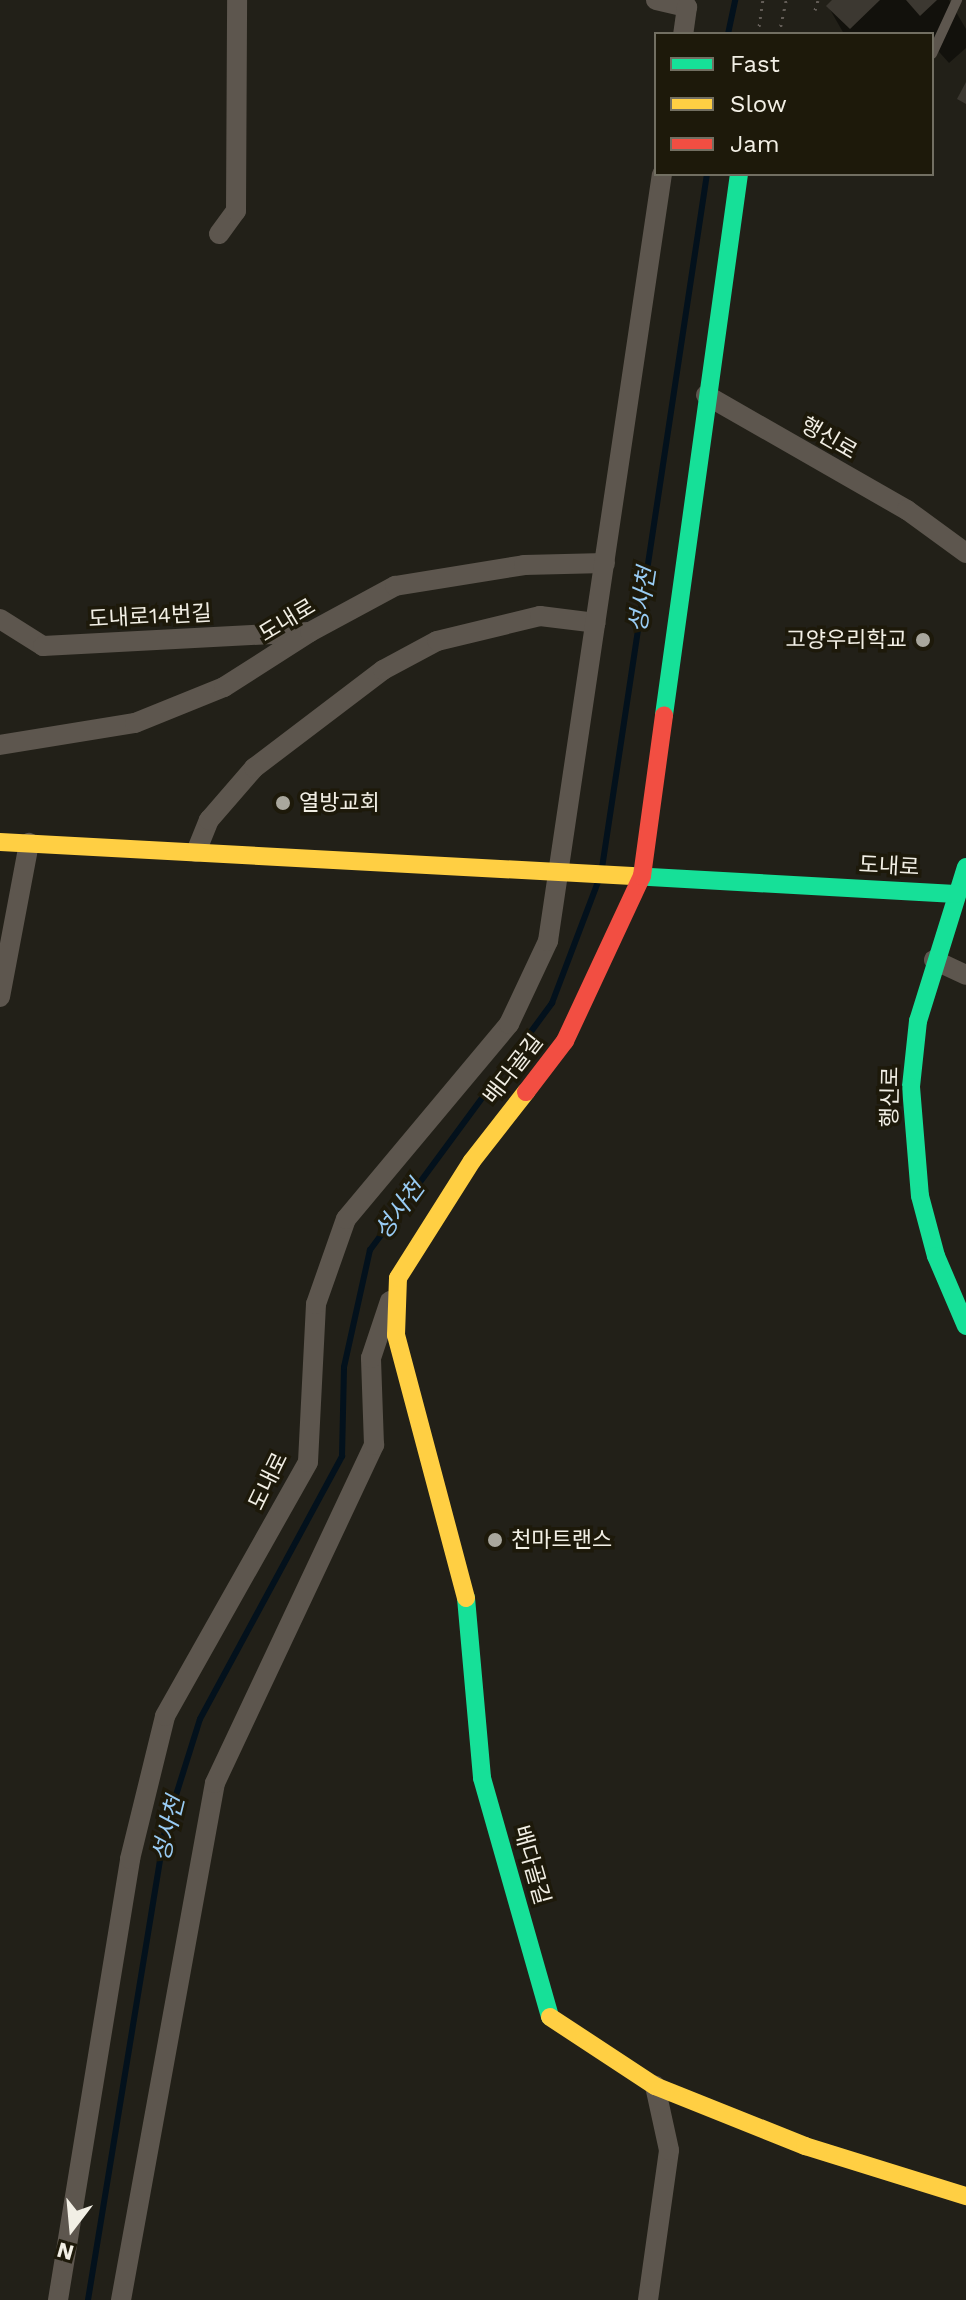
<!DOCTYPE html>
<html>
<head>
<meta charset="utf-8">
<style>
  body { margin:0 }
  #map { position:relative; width:966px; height:2300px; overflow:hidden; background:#222018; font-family:"Work Sans","Noto Sans KR",sans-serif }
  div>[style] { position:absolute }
  .shadow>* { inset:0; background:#0007 }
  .stream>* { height:6px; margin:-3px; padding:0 3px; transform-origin:3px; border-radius:3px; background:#03111c }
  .building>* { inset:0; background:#3c3831 }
  .path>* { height:3px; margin-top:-1.5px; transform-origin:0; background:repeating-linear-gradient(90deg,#635d57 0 2px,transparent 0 8px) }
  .lane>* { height:10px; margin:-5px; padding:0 5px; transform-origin:5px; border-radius:5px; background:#5d564e }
  .street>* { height:20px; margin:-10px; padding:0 10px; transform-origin:10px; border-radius:10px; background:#5d564e }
  .fast>* { height:18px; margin:-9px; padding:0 9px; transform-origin:9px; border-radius:9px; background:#16e098 }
  .slow>* { height:18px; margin:-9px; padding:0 9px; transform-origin:9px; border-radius:9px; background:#ffcf43 }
  .jam>* { height:18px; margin:-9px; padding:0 9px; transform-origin:9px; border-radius:9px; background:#f24e42 }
  .dots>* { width:22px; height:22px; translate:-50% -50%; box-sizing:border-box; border:4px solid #1d190a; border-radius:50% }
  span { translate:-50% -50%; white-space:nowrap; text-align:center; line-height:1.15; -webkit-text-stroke:7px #1d190a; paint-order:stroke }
  .street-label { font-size:22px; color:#f2efe5 }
  .poi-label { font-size:22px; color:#f2efe5 }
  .right { translate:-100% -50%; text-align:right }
  .left { translate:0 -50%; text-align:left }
  .water-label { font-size:24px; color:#99ccf4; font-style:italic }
  .legend { position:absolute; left:654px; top:32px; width:280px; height:144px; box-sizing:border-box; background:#1d190a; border:2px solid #726f62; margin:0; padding:10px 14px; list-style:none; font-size:24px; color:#f2efe5 }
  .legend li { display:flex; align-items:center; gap:16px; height:40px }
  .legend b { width:40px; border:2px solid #726f62 }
  .north { position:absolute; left:32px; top:2188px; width:80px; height:80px; -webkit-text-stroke:6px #1d190a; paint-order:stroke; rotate:196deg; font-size:22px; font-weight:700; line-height:32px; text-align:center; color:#f2efe5 }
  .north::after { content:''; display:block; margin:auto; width:28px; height:36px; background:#f2efe5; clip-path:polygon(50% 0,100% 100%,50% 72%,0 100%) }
</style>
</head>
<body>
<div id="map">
  <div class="shadow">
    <div style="clip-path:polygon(835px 0,949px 0,966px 29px,966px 48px,949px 63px,932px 44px,932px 34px,844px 34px,828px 6px)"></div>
  </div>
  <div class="stream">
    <div style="left:728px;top:34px;width:35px;rotate:-78deg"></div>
    <div style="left:602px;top:868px;width:702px;rotate:-81.4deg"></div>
    <div style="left:88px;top:2300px;width:476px;rotate:-80.7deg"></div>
    <div style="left:165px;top:1830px;width:116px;rotate:-72.5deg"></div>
    <div style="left:200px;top:1719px;width:299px;rotate:-61.6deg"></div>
    <div style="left:342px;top:1456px;width:89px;rotate:-88.7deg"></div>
    <div style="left:344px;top:1367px;width:120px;rotate:-77.5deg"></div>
    <div style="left:370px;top:1250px;width:307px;rotate:-53.6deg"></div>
    <div style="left:552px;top:1003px;width:129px;rotate:-69.2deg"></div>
  </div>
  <div class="building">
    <div style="clip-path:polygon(832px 0,880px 0,850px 29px,826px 6px)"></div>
    <div style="clip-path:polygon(906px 0,937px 0,920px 16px)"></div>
    <div style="clip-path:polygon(966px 82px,966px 104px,957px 99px)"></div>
  </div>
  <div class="path">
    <div style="left:815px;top:10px;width:10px;rotate:-73deg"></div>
    <div style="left:758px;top:34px;width:34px;rotate:-82deg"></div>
    <div style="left:779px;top:34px;width:35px;rotate:-78deg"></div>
  </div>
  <div class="lane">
    <div style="left:932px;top:54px;width:60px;rotate:-65.2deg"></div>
  </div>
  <div class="street">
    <div style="left:656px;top:0;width:32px;rotate:13deg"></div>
    <div style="left:687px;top:7px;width:27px;rotate:98deg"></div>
    <div style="left:219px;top:234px;width:29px;rotate:-54deg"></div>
    <div style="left:236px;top:211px;width:211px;rotate:-89.7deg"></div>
    <div style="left:706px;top:395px;width:232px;rotate:29.8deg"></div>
    <div style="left:907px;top:510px;width:73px;rotate:36.1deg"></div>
    <div style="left:0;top:619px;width:51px;rotate:32.1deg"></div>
    <div style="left:43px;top:646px;width:267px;rotate:-3deg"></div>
    <div style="left:0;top:745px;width:137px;rotate:-9.3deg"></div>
    <div style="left:135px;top:723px;width:96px;rotate:-22deg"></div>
    <div style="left:224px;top:687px;width:102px;rotate:-32.6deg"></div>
    <div style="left:310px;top:632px;width:97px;rotate:-28.4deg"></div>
    <div style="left:395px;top:586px;width:131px;rotate:-9.2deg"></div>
    <div style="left:524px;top:565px;width:81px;rotate:-1.4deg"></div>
    <div style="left:196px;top:852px;width:35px;rotate:-68deg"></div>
    <div style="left:209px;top:820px;width:69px;rotate:-49.1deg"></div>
    <div style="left:254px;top:768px;width:162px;rotate:-37.2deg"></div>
    <div style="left:383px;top:670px;width:61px;rotate:-28.2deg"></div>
    <div style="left:437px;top:641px;width:106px;rotate:-13.6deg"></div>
    <div style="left:540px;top:616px;width:56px;rotate:7.1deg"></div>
    <div style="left:934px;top:960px;width:35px;rotate:25deg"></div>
    <div style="left:0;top:997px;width:157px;rotate:-79.3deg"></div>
    <div style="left:58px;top:2300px;width:447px;rotate:-80.7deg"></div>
    <div style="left:130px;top:1859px;width:147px;rotate:-76.2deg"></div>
    <div style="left:165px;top:1716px;width:291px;rotate:-60.6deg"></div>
    <div style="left:308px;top:1462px;width:158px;rotate:-87.1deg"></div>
    <div style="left:316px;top:1304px;width:90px;rotate:-70.6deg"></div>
    <div style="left:346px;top:1219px;width:254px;rotate:-50.1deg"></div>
    <div style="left:509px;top:1024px;width:92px;rotate:-64.8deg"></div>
    <div style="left:548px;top:941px;width:775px;rotate:-81.55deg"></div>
    <div style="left:121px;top:2300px;width:525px;rotate:-79.7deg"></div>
    <div style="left:215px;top:1783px;width:374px;rotate:-64.8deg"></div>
    <div style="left:374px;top:1445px;width:87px;rotate:-92deg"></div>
    <div style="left:371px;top:1358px;width:60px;rotate:-71.6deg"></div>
    <div style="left:648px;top:2300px;width:151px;rotate:-82deg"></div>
    <div style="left:669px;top:2150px;width:66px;rotate:-102.3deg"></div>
  </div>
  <div class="fast">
    <div style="left:664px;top:715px;width:546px;rotate:-82.11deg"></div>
    <div style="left:966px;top:867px;width:161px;rotate:107.3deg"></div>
    <div style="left:918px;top:1021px;width:66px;rotate:96.1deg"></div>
    <div style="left:911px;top:1087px;width:109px;rotate:85.3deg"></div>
    <div style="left:920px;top:1196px;width:62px;rotate:75.1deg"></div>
    <div style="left:936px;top:1256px;width:76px;rotate:66.8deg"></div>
    <div style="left:632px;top:876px;width:324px;rotate:3.2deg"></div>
    <div style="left:466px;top:1598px;width:181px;rotate:84.9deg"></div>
    <div style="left:482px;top:1778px;width:248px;rotate:74.1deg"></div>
  </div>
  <div class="slow">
    <div style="left:0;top:842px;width:633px;rotate:3.08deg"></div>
    <div style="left:466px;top:1598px;width:272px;rotate:-104.9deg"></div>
    <div style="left:396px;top:1335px;width:57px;rotate:-88deg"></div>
    <div style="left:398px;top:1278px;width:138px;rotate:-57.7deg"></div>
    <div style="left:472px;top:1161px;width:88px;rotate:-52deg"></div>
    <div style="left:550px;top:2017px;width:126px;rotate:33.3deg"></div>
    <div style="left:655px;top:2086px;width:162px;rotate:21.8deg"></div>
    <div style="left:805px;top:2146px;width:169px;rotate:17.3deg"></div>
  </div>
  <div class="jam">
    <div style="left:526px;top:1092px;width:64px;rotate:-52.6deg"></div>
    <div style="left:565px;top:1041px;width:182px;rotate:-65deg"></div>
    <div style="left:642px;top:876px;width:162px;rotate:-82.2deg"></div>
  </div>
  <div class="dots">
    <div style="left:923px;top:640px;background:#a9a79d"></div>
    <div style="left:283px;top:803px;background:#a9a79d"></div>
    <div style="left:495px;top:1540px;background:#a9a79d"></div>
  </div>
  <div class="street-label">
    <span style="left:829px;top:438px;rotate:30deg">행신로</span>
    <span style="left:150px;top:616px;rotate:-3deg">도내로14번길</span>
    <span style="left:287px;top:620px;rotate:-31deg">도내로</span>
    <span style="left:889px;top:866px;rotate:3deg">도내로</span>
    <span style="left:513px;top:1069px;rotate:-52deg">배다골길</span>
    <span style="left:890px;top:1097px;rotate:-89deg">행신로</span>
    <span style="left:268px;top:1481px;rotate:-64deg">도내로</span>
    <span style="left:532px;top:1865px;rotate:74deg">배다골길</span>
  </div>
  <div class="poi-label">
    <span class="right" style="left:907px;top:640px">고양우리학교</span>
    <span class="left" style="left:299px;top:803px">열방교회</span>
    <span class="left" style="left:511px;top:1540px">천마트랜스</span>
  </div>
  <div class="water-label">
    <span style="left:643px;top:600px;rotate:-81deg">성사천</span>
    <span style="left:400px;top:1210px;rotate:-54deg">성사천</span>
    <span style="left:169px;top:1829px;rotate:-76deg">성사천</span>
  </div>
  <ul class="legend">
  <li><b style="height:10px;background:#16e098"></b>Fast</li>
  <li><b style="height:10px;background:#ffcf43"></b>Slow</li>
  <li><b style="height:10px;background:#f24e42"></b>Jam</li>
  </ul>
  <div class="north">N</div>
</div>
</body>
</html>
